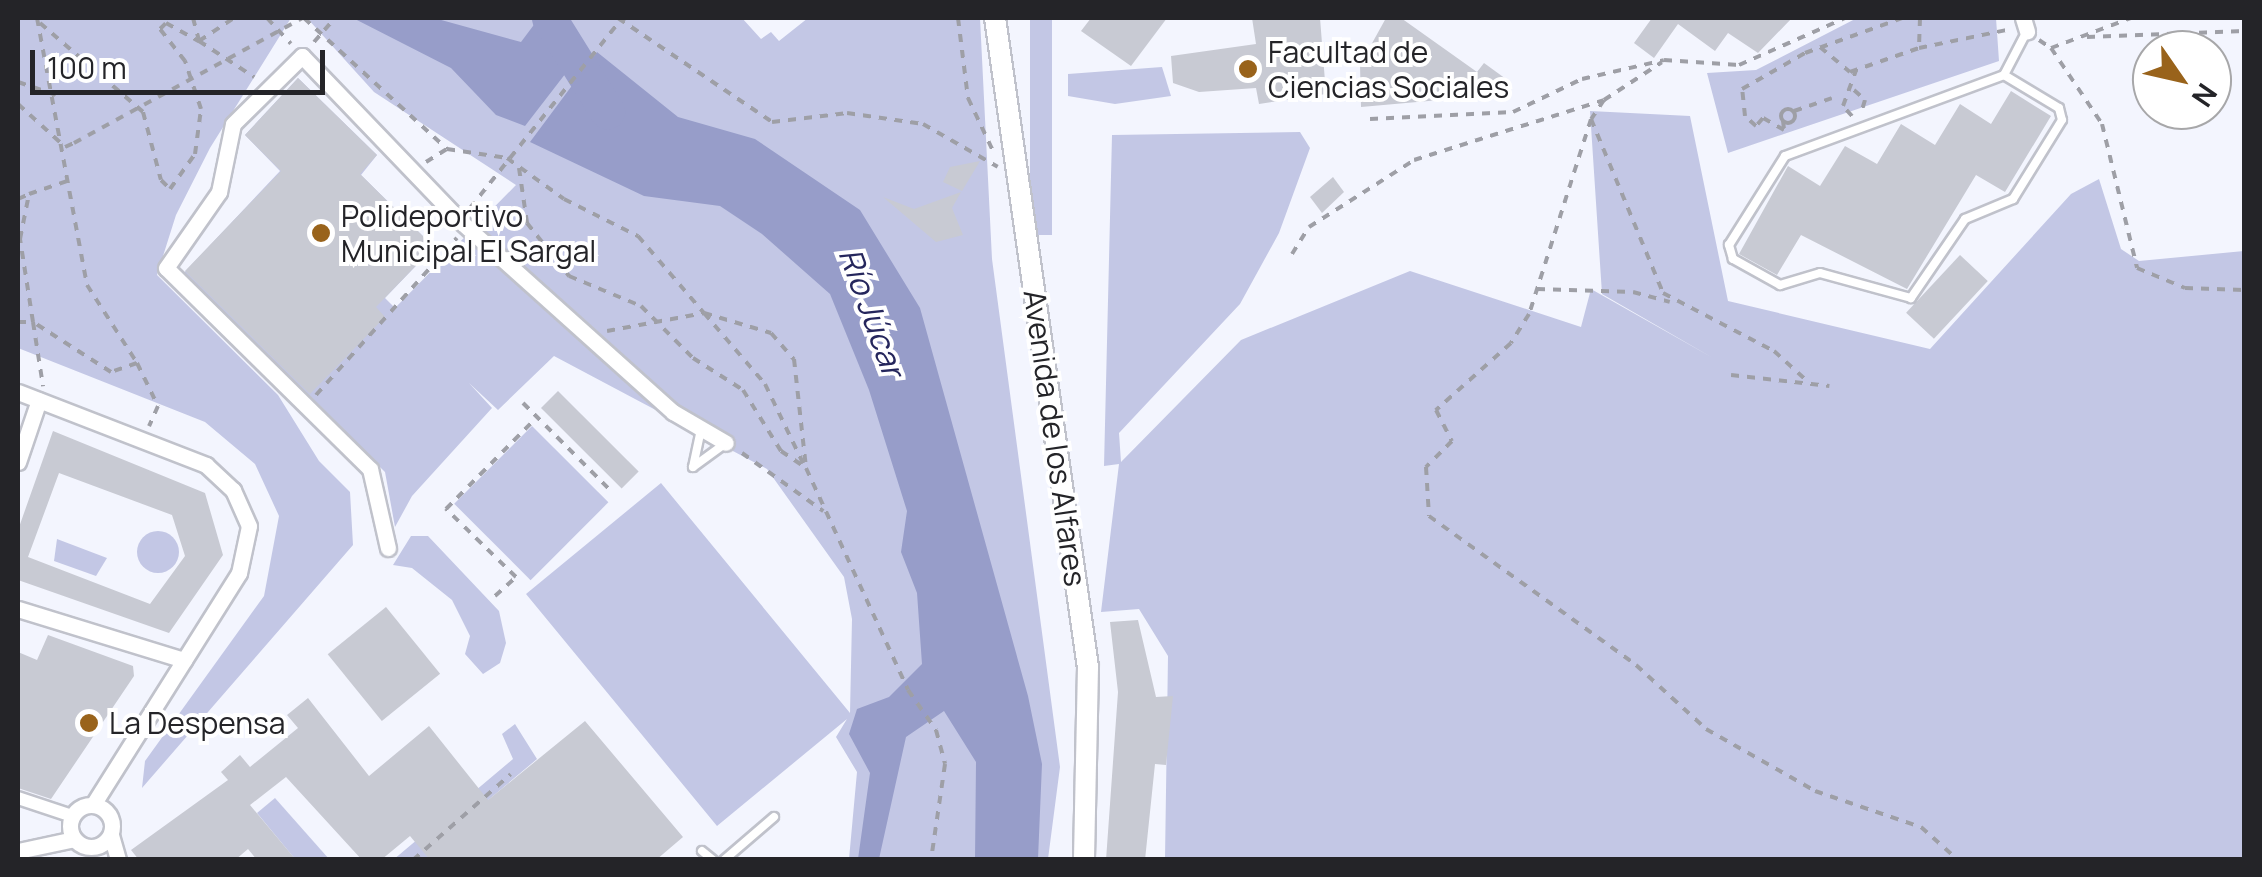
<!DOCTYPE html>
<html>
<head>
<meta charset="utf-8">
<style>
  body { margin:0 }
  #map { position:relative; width:2262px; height:877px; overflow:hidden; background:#f3f5fe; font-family:Manrope,sans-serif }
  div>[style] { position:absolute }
  .green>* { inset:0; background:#c3c7e5; transform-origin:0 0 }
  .round { border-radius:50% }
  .water>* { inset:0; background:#979dc9 }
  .river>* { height:35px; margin:-17.5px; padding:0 17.5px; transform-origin:17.5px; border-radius:17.5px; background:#979dc9 }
  .building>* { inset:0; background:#c8cad3; transform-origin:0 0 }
  .path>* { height:4px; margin-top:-2px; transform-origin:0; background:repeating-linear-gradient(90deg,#9e9fa6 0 8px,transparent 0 16px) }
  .path>.ring { margin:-2px; padding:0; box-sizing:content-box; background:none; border:4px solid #9e9fa6; border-radius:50% }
  .roads { filter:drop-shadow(2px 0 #c0c2cb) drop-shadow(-2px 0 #c0c2cb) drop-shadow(0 2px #c0c2cb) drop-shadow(0 -2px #c0c2cb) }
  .service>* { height:8px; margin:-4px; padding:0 4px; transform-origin:4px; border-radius:4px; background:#fff }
  .pedestrian>* { height:12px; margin:-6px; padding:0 6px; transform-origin:6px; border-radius:6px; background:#fff }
  .minor>* { height:15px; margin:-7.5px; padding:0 7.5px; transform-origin:7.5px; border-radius:7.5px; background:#fff }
  .minor>.ring { margin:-7.5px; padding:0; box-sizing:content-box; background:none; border:15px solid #fff; border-radius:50% }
  .tertiary>* { height:20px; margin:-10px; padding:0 10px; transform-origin:10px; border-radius:10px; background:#fff }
  .path-bridge>* { height:4px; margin-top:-2px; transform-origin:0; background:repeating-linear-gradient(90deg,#9e9fa6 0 8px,transparent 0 16px) }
  .dots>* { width:28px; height:28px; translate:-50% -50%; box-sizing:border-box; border:5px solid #fff; border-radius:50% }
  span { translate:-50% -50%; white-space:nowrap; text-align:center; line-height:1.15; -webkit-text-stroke:8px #fff; paint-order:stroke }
  .poi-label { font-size:30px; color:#242428 }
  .left { translate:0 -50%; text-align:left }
  .street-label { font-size:30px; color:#242428 }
  .water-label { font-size:32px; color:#25265c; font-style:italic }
  .frame { position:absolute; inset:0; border:20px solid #242428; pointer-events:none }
  .north { position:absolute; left:2132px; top:30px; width:100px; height:100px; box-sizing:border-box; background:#fff; border:2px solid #a7a7a9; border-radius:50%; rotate:124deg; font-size:28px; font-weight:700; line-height:40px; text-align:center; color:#242428 }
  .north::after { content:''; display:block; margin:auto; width:35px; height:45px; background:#99631b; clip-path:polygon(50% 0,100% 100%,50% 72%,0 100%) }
  .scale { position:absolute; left:30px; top:50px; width:295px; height:45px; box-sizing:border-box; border:5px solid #242428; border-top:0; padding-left:12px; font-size:30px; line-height:35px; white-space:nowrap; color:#242428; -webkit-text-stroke:8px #fff; paint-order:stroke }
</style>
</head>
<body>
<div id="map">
  <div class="green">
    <div style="clip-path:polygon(18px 18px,291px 18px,210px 148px,176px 215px,157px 275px,278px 395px,319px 461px,350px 492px,353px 545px,142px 788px,145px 761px,264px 596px,279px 516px,255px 464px,205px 422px,18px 348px)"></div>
    <div style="clip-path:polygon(307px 18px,742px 18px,761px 39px,771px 32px,779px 41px,808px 18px,980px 18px,992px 259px,1060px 767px,1048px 859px,849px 859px,857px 772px,836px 737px,847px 719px,717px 826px,526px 594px,661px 483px,850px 713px,852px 619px,844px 577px,767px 469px,554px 356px,498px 410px,469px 383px,492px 408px,412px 496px,395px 527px,385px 472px,183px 274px,280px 171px,245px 135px,298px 78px,377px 155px,361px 175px,434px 247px,385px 298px,395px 308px,516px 185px,374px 92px)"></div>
    <div style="left:1030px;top:18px;width:22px;height:217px"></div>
    <div style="clip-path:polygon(1857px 18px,1996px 18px,1999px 61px,1728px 153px,1707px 73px,1756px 70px)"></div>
    <div style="clip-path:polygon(1162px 67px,1171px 96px,1115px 104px,1068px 96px,1068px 74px)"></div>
    <div style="clip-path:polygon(1590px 111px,1690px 116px,1728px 301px,1930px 349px,2071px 194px,2099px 179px,2121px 249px,2139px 261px,2244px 251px,2244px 859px,1165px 859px,1168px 656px,1139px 609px,1101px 612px,1119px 464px,1104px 466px,1112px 135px,1300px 132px,1310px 148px,1279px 233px,1240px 304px,1119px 433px,1121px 462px,1241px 340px,1410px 271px,1581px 327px,1591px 289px,1713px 358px,1602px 294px)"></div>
    <div style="left:532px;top:426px;width:108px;height:110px;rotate:45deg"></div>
    <div class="round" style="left:137px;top:531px;width:42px;height:42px"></div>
    <div style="clip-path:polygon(411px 536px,428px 536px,499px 611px,506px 643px,500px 663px,483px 674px,465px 654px,470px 636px,452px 600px,412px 568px,393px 565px)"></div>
    <div style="clip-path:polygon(57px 539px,107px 558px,96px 576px,54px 561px)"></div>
    <div style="clip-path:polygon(515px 724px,537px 759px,425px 853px,430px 859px,393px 860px,513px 759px,502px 734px)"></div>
    <div style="clip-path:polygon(275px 798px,329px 859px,295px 859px,257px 813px)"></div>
  </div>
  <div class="water">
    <div style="clip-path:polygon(353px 18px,434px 18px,521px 42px,539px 18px,570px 18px,555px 21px,569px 24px,569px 38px,586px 47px,525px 126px,496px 115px,451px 68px)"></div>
    <div style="clip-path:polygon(597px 52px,678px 117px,755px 139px,860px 210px,920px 308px,1028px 696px,1042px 764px,1038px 859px,975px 859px,976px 762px,944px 711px,906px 737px,879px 859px,858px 859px,870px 773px,849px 734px,857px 709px,889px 697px,922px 664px,917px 593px,901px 552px,907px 511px,869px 390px,830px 294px,762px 234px,720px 206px,644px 196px,530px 142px)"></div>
  </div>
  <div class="river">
    <div style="left:549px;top:18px;width:110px;rotate:58.1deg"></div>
  </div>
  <div class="building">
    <div style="clip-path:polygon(1091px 18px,1167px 18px,1131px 66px,1081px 31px)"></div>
    <div style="clip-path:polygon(1252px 18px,1320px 18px,1326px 94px,1259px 104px,1256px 88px,1199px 92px,1173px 83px,1171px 56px,1256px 44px)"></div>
    <div style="clip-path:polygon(1386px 18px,1401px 18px,1477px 72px,1484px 63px,1506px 79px,1507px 94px,1361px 107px,1360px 65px)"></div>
    <div style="clip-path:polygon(1652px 18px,1792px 18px,1758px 53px,1728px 33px,1715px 51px,1678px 24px,1654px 58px,1634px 43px)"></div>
    <div style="clip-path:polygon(298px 78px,377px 155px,360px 174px,434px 247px,376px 307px,385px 317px,310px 394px,185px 271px,281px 171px,245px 135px)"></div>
    <div style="clip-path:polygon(2011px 91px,2051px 116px,2005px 192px,1976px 175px,1907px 289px,1801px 235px,1777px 275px,1739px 254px,1788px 166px,1820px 186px,1845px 146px,1877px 164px,1901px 124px,1935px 145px,1960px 104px,1991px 124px)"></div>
    <div style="clip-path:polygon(980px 161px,962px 191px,943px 182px,950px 167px)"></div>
    <div style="clip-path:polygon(1333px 177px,1344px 192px,1322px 213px,1310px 197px)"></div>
    <div style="clip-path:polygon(961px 192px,952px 208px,963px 235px,936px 242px,883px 197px,914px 209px)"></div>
    <div style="left:1960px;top:255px;width:38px;height:79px;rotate:43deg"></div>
    <div style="left:558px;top:391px;width:114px;height:24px;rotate:45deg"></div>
    <div style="clip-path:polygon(evenodd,53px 431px,205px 493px,223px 555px,169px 633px,18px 580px,18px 530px,53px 431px,59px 473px,172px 515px,185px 556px,150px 604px,28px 557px,59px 473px)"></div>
    <div style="left:386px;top:607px;width:86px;height:75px;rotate:51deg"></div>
    <div style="clip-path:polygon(1138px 620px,1156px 697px,1173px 696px,1166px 765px,1155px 764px,1145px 860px,1106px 860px,1118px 692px,1110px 622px)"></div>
    <div style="clip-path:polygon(48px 635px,133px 666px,134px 676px,51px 799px,18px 788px,18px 652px,37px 660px)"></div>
    <div style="clip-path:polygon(308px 698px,369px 776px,429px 726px,488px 800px,585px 721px,683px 837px,656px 860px,430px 860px,410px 836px,381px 860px,362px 860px,286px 777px,250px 805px,296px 860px,257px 860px,248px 849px,235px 860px,139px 860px,131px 850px,228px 780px,221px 772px,240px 755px,250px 767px,298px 728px,287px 715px)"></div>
  </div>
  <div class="path">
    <div style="left:37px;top:18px;width:272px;rotate:79.4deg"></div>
    <div style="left:87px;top:285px;width:93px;rotate:57.3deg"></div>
    <div style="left:137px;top:363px;width:28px;rotate:161deg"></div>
    <div style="left:111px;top:372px;width:93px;rotate:-147.3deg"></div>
    <div style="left:33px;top:322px;width:65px;rotate:81.1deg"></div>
    <div style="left:193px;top:18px;width:24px;rotate:75deg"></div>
    <div style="left:199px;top:41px;width:66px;rotate:33.2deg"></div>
    <div style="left:267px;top:18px;width:35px;rotate:47deg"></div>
    <div style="left:304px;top:18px;width:194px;rotate:42.5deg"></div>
    <div style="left:618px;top:18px;width:186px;rotate:34deg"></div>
    <div style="left:772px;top:122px;width:76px;rotate:-6.8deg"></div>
    <div style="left:847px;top:113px;width:77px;rotate:8.2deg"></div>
    <div style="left:923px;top:124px;width:86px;rotate:29.8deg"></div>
    <div style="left:958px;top:18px;width:81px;rotate:82.9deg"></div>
    <div style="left:968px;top:98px;width:59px;rotate:64.7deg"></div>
    <div style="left:1920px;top:18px;width:30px;rotate:92deg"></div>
    <div style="left:1919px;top:48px;width:90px;rotate:-11.6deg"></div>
    <div style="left:40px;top:23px;width:136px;rotate:40.8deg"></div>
    <div style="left:143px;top:112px;width:70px;rotate:75.2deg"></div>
    <div style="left:161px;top:180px;width:13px;rotate:45deg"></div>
    <div style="left:170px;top:189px;width:43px;rotate:-54.5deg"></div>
    <div style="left:195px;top:154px;width:45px;rotate:-82.4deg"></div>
    <div style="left:201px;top:109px;width:51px;rotate:-108.4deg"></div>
    <div style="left:185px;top:61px;width:41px;rotate:-128deg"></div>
    <div style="left:160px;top:29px;width:8px;rotate:-45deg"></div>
    <div style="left:166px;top:23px;width:38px;rotate:29deg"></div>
    <div style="left:199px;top:41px;width:42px;rotate:-33.3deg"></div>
    <div style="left:2087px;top:37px;width:157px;rotate:-2.2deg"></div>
    <div style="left:2039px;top:40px;width:14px;rotate:34deg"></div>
    <div style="left:2051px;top:48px;width:85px;rotate:-20.6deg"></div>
    <div style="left:314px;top:42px;width:32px;rotate:-49deg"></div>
    <div style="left:1820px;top:47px;width:39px;rotate:40deg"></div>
    <div style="left:1850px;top:72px;width:73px;rotate:-19.2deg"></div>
    <div style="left:2051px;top:48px;width:92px;rotate:56.1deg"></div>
    <div style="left:2102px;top:124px;width:148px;rotate:76.3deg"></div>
    <div style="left:2137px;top:268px;width:52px;rotate:22.6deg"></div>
    <div style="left:2185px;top:288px;width:59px;rotate:1.9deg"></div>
    <div style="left:18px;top:82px;width:40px;rotate:18.9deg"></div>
    <div style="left:1854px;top:90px;width:15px;rotate:42deg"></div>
    <div style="left:1865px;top:100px;width:14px;rotate:107deg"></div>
    <div style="left:1604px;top:100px;width:23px;rotate:124deg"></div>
    <div style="left:1591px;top:119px;width:205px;rotate:107.6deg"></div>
    <div style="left:1529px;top:314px;width:34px;rotate:122deg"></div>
    <div style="left:1511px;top:343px;width:101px;rotate:138.2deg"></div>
    <div style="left:1436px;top:410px;width:35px;rotate:63deg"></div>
    <div style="left:1452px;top:441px;width:37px;rotate:135deg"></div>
    <div style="left:1426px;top:467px;width:49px;rotate:86.5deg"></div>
    <div style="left:1429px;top:516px;width:255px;rotate:35.7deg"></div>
    <div style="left:1636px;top:665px;width:95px;rotate:42.4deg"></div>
    <div style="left:1706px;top:729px;width:125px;rotate:29.6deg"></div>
    <div style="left:1815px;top:791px;width:112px;rotate:18.8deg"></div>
    <div style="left:1921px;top:827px;width:50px;rotate:41.7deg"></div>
    <div style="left:18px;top:104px;width:59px;rotate:42.3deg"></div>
    <div class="ring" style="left:1781px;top:109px;width:10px;height:10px"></div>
    <div style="left:1794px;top:111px;width:40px;rotate:-18.9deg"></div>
    <div style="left:1852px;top:116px;width:13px;rotate:-132deg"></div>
    <div style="left:1843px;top:106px;width:38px;rotate:-70deg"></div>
    <div style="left:1370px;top:119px;width:143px;rotate:-2.8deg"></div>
    <div style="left:1513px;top:112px;width:76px;rotate:-25.6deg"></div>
    <div style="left:1582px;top:79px;width:84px;rotate:-13deg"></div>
    <div style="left:1664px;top:60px;width:75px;rotate:3.8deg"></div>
    <div style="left:1739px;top:65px;width:116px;rotate:-23.9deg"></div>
    <div style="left:1591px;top:119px;width:188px;rotate:67.5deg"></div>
    <div style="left:1663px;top:293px;width:125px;rotate:27.6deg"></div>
    <div style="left:1774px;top:351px;width:42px;rotate:42.1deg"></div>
    <div style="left:1783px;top:120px;width:10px;rotate:84deg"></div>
    <div style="left:1784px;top:130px;width:24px;rotate:-150deg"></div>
    <div style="left:1763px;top:118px;width:11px;rotate:131deg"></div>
    <div style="left:1756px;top:126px;width:15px;rotate:-138deg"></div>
    <div style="left:1745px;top:116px;width:27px;rotate:-96deg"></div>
    <div style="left:1742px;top:89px;width:73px;rotate:-29.7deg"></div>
    <div style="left:1805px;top:53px;width:103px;rotate:-19.8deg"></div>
    <div style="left:65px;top:147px;width:10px;rotate:-24deg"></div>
    <div style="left:426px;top:162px;width:25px;rotate:-32deg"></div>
    <div style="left:447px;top:149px;width:61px;rotate:8.5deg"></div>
    <div style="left:507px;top:158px;width:70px;rotate:35.7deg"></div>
    <div style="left:564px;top:199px;width:83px;rotate:26.6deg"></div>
    <div style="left:638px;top:236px;width:101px;rotate:49.4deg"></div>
    <div style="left:704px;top:313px;width:70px;rotate:16.6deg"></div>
    <div style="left:771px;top:333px;width:35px;rotate:49deg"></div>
    <div style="left:794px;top:359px;width:110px;rotate:83.7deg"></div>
    <div style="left:806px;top:468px;width:244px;rotate:65.3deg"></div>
    <div style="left:908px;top:690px;width:49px;rotate:55deg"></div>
    <div style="left:936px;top:730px;width:35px;rotate:75deg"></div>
    <div style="left:945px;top:764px;width:97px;rotate:98.3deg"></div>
    <div style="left:519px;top:168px;width:56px;rotate:81.7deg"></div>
    <div style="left:527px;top:223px;width:68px;rotate:51.6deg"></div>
    <div style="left:569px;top:276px;width:78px;rotate:22.6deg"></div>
    <div style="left:641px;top:306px;width:74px;rotate:45deg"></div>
    <div style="left:693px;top:358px;width:59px;rotate:32.6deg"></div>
    <div style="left:743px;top:390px;width:72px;rotate:58.1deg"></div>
    <div style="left:781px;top:451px;width:30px;rotate:34deg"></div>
    <div style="left:18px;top:199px;width:12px;rotate:-24deg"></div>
    <div style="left:470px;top:208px;width:240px;rotate:-51.3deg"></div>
    <div style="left:1292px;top:254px;width:32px;rotate:-58deg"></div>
    <div style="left:1309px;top:227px;width:125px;rotate:-32.5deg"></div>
    <div style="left:1414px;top:160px;width:199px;rotate:-17.5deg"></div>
    <div style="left:1604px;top:100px;width:69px;rotate:-33.2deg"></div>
    <div style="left:1537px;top:289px;width:96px;rotate:1.8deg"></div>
    <div style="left:1633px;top:292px;width:38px;rotate:15deg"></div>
    <div style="left:18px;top:322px;width:15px"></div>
    <div style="left:33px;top:322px;width:84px;rotate:-98.9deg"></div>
    <div style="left:20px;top:239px;width:46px;rotate:-78.7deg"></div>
    <div style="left:29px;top:194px;width:40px;rotate:-18.9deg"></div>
    <div style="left:607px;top:331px;width:99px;rotate:-10.5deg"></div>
    <div style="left:704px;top:313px;width:94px;rotate:49.3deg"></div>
    <div style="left:765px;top:384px;width:88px;rotate:64.3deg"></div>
    <div style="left:137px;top:363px;width:48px;rotate:64deg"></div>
    <div style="left:158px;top:406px;width:22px;rotate:114deg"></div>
    <div style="left:1731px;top:375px;width:99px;rotate:6.4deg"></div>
    <div style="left:316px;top:395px;width:211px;rotate:-48.1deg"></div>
    <div style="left:523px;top:403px;width:124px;rotate:45deg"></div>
    <div style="left:742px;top:453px;width:100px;rotate:35.6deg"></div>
    <div style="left:495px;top:596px;width:28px;rotate:-42deg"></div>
    <div style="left:516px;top:577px;width:98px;rotate:-135.8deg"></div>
    <div style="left:446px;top:509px;width:129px;rotate:-45.3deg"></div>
    <div style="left:413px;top:860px;width:130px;rotate:-41.3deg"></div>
  </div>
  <div class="roads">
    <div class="service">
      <div style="left:2004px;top:75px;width:64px;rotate:31deg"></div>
      <div style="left:2059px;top:108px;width:12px;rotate:76deg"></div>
      <div style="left:2062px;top:120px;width:93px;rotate:121.8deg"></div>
      <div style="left:2013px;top:199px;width:52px;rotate:157.4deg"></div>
      <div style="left:1965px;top:219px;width:96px;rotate:124.4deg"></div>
      <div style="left:1911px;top:298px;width:94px;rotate:-164.6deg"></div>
      <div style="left:1820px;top:273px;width:42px;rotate:163.3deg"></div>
      <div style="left:1780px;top:285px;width:54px;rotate:-151deg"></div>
      <div style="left:1733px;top:259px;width:15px;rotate:-106deg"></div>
      <div style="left:1729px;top:245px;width:105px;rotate:-57.8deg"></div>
      <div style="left:1785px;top:156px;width:233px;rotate:-20.3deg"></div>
      <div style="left:2004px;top:75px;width:50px;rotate:-62.4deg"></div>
      <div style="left:693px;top:467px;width:39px;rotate:-36deg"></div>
      <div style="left:693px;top:467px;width:40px;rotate:-78deg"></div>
      <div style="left:702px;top:851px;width:14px;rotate:39deg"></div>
      <div style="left:724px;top:860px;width:66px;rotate:-40.7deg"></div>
    </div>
    <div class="pedestrian">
      <div style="left:18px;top:798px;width:57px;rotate:18.4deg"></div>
    </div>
    <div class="minor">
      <div style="left:2023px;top:18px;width:14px;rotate:73deg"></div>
      <div style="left:18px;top:392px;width:202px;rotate:21.2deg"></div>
      <div style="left:206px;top:465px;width:37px;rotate:43deg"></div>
      <div style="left:233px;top:490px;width:39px;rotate:66deg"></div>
      <div style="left:249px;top:526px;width:48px;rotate:102deg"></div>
      <div style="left:239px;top:573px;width:274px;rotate:122.2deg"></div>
      <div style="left:18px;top:462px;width:65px;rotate:-71.3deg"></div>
      <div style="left:388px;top:548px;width:81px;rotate:-102.8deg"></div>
      <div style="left:370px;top:469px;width:286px;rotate:-135.4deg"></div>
      <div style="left:166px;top:268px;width:93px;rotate:-55.1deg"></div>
      <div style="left:219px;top:192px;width:69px;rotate:-78.4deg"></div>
      <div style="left:233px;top:124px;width:97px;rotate:-44.6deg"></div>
      <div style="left:302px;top:56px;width:228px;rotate:46.2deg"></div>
      <div style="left:460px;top:221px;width:286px;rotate:41.9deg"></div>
      <div style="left:673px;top:412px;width:61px;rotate:30.3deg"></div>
      <div style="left:18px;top:609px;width:174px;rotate:17.1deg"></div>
      <div class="ring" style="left:70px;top:805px;width:27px;height:27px"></div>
      <div style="left:111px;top:835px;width:26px;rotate:74deg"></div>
      <div style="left:18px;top:851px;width:57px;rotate:-12.1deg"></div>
    </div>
    <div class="tertiary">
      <div style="left:995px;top:18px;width:656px;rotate:81.85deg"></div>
      <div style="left:1088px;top:667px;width:193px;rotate:91.2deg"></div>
    </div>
  </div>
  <div class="path-bridge">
    <div style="left:74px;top:143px;width:260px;rotate:-28.7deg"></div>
  </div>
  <div class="dots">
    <div style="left:1248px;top:69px;background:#99631b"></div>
    <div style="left:321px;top:233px;background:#99631b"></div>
    <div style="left:89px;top:723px;background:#99631b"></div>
  </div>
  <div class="poi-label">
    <span class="left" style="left:1268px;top:69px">Facultad de<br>Ciencias Sociales</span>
    <span class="left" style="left:341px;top:233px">Polideportivo<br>Municipal El Sargal</span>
    <span class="left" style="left:109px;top:723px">La Despensa</span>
  </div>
  <div class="street-label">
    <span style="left:1055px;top:438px;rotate:82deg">Avenida de los Alfares</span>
  </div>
  <div class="water-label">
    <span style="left:872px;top:312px;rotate:70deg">Río Júcar</span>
  </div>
  <div class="frame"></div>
  <div class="north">N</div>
  <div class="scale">100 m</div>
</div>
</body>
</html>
